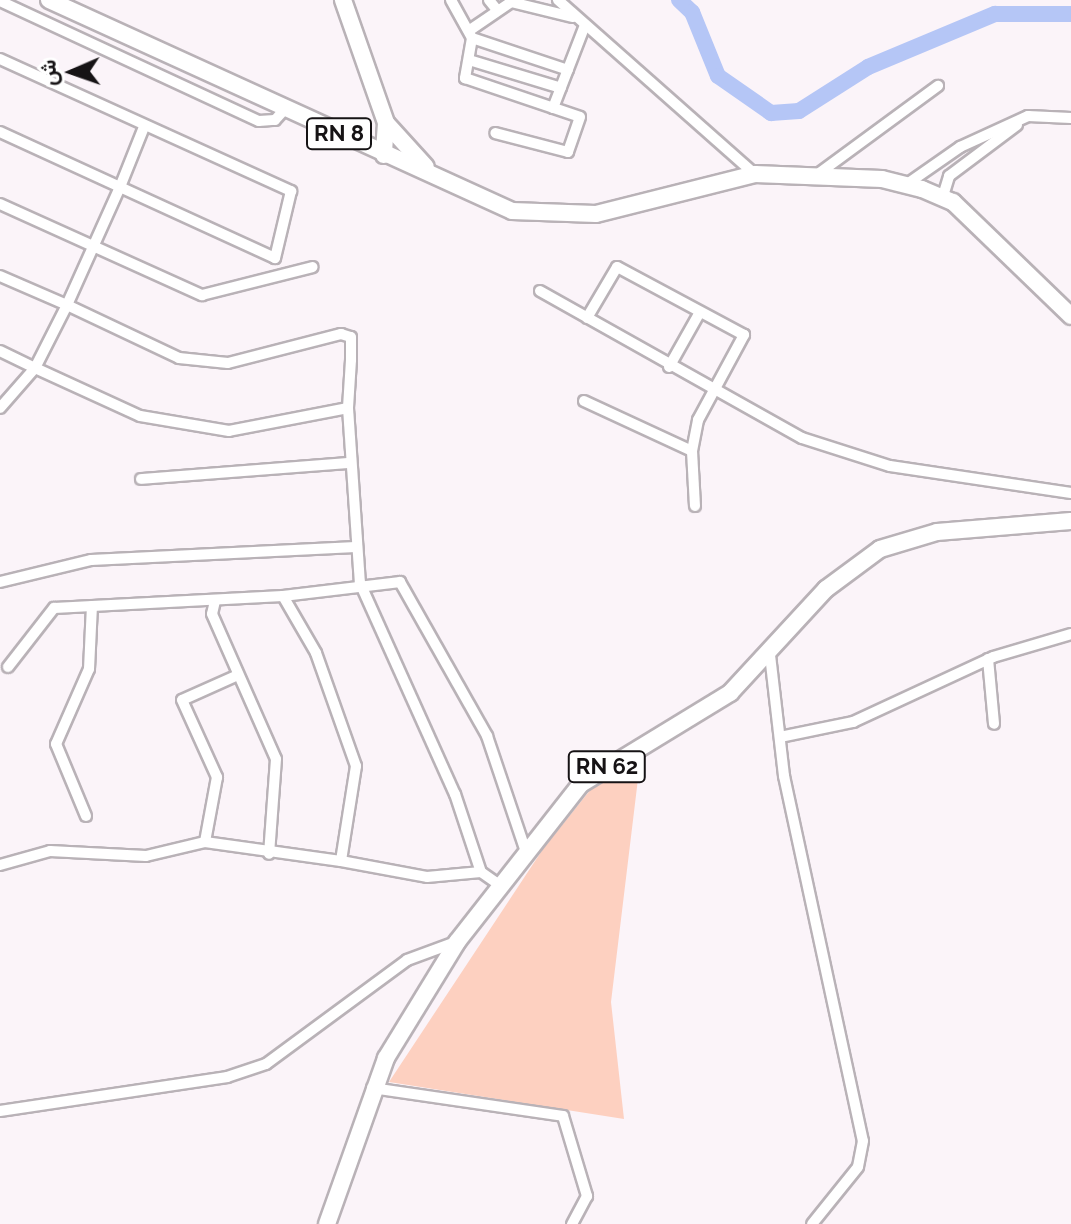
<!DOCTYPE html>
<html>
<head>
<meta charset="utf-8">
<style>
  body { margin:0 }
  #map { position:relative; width:1071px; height:1224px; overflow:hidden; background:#fbf4f9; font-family:Raleway,Vazirmatn,sans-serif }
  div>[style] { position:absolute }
  .green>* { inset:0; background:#fdd0c0 }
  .river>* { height:16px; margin:-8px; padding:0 8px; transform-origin:8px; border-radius:8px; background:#b5c6f6 }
  .roads { filter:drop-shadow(2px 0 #b9b2b7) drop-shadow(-2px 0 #b9b2b7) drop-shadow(0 2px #b9b2b7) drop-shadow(0 -2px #b9b2b7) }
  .minor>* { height:10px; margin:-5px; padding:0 5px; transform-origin:5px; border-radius:5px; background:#fff }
  .primary>* { height:16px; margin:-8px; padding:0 8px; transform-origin:8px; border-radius:8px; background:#fff }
  .trunk>* { height:16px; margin:-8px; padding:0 8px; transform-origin:8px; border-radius:8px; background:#fff }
  span { translate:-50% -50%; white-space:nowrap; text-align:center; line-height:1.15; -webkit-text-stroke:8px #fff; paint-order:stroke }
  .shield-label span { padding:2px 6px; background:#fff; border:2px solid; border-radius:6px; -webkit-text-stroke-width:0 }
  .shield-label { font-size:22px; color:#161315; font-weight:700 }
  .north { position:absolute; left:32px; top:32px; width:80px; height:80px; -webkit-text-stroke:6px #fff; paint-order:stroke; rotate:268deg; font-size:22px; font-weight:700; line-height:32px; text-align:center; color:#161315 }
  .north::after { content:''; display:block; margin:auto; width:28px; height:36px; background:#161315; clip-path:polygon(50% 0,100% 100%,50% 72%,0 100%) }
</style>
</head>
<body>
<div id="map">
  <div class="green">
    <div style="clip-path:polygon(641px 754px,611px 1002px,624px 1119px,389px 1082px,543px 849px,591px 789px)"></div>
  </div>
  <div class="river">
    <div style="left:679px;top:0;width:18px;rotate:43deg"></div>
    <div style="left:692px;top:12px;width:69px;rotate:67.9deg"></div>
    <div style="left:718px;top:76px;width:65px;rotate:34.9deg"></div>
    <div style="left:771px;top:113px;width:28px;rotate:-4deg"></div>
    <div style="left:799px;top:111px;width:82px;rotate:-32.5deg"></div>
    <div style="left:868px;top:67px;width:138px;rotate:-22.7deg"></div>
    <div style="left:995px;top:14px;width:76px"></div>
  </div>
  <div class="roads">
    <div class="minor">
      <div style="left:451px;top:0;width:43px;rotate:61.1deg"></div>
      <div style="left:472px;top:38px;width:41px;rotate:99.9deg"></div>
      <div style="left:465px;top:78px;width:121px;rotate:18.7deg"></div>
      <div style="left:580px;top:117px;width:37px;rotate:109deg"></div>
      <div style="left:568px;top:152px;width:75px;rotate:-165.4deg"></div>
      <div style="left:489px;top:0;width:13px;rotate:51deg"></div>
      <div style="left:558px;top:0;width:263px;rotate:41.5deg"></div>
      <div style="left:0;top:1px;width:285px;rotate:24.9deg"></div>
      <div style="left:259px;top:121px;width:16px;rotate:-4deg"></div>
      <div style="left:275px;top:120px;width:15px;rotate:-48deg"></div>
      <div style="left:470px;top:30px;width:50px;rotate:-34.3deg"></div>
      <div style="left:511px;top:2px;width:64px;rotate:13.6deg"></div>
      <div style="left:472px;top:38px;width:101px;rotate:18.4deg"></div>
      <div style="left:0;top:59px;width:320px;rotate:24.4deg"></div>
      <div style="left:291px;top:191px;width:69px;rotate:103.4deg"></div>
      <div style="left:275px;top:258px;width:170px;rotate:-155.4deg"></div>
      <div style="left:120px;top:187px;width:129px;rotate:114.2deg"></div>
      <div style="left:67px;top:305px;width:124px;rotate:25.3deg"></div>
      <div style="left:179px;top:358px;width:49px;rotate:5.8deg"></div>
      <div style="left:228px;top:363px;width:117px;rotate:-14.4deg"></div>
      <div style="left:341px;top:334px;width:10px;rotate:17deg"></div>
      <div style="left:351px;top:337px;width:23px;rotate:90deg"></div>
      <div style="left:351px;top:360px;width:48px;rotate:93.6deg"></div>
      <div style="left:348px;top:408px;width:121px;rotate:169.1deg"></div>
      <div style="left:229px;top:431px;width:90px;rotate:-170.4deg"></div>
      <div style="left:140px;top:416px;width:115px;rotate:-155.4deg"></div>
      <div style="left:35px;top:368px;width:53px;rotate:131.2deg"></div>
      <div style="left:469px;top:60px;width:96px;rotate:16.9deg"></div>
      <div style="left:553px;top:108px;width:89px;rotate:-68.9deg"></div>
      <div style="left:0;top:132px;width:132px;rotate:24.6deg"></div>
      <div style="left:120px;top:187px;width:65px;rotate:-68.2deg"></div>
      <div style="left:818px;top:174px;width:149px;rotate:-36.3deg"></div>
      <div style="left:907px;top:184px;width:65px;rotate:-34.9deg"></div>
      <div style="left:960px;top:147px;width:75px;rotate:-24.5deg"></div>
      <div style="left:1028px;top:116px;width:43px;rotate:2.7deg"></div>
      <div style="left:943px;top:196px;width:21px;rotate:-73deg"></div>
      <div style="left:949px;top:176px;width:85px;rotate:-36.9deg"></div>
      <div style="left:0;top:204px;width:222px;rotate:24.3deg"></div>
      <div style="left:202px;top:295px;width:114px;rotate:-14.2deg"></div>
      <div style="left:0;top:276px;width:73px;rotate:23.4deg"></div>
      <div style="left:67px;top:305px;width:71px;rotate:116.9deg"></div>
      <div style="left:35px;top:368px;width:39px;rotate:-154deg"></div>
      <div style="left:540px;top:291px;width:300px;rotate:29.3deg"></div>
      <div style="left:802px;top:438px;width:92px;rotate:17.7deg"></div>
      <div style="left:890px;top:466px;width:183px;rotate:8.5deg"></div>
      <div style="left:669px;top:367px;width:63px;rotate:-60.6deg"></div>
      <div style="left:584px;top:401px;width:119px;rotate:24.8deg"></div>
      <div style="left:692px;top:451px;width:32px;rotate:-79deg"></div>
      <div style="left:698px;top:420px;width:97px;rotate:-61.6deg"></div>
      <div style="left:744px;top:335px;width:144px;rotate:-151.8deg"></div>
      <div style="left:617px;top:267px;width:59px;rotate:120.5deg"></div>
      <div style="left:348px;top:408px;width:175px;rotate:86.1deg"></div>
      <div style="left:360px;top:583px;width:231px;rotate:65.8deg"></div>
      <div style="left:455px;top:794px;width:82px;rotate:71.6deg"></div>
      <div style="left:481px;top:872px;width:24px;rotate:35deg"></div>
      <div style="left:692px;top:451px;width:55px;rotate:86.9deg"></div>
      <div style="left:141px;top:479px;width:209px;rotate:-4.4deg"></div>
      <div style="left:0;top:582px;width:94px;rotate:-13.6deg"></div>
      <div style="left:91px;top:560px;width:265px;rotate:-2.8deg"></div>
      <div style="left:283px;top:596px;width:66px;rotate:59.9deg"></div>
      <div style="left:316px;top:653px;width:120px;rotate:70.5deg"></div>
      <div style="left:356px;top:766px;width:96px;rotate:99deg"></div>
      <div style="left:341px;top:861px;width:87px;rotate:10.5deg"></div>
      <div style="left:427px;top:877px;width:54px;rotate:-5.3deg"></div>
      <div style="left:215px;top:601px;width:13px;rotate:103deg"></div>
      <div style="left:212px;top:614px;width:158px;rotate:66.2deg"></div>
      <div style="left:276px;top:759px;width:95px;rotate:94.2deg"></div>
      <div style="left:770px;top:655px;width:122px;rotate:83.4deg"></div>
      <div style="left:784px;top:776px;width:373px;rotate:77.8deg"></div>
      <div style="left:863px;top:1141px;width:26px;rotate:101deg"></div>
      <div style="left:858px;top:1167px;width:73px;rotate:128.9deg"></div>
      <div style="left:988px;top:659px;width:65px;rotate:84.7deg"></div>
      <div style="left:8px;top:667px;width:75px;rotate:-52.1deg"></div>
      <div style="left:54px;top:608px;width:229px;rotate:-3deg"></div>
      <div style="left:283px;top:596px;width:118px;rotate:-6.8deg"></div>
      <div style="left:400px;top:582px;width:177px;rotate:60.5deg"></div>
      <div style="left:487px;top:736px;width:126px;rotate:71.4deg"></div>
      <div style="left:238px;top:675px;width:61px;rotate:155.9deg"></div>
      <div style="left:182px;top:700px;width:85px;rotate:65.6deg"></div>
      <div style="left:217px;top:777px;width:66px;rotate:100.5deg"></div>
      <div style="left:205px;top:842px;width:137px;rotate:8deg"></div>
      <div style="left:780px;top:737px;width:75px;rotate:-11.6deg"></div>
      <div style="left:853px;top:722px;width:154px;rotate:-24.9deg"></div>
      <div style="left:993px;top:657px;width:81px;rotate:-16.4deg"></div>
      <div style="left:86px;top:816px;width:78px;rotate:-112.6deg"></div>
      <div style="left:56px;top:744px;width:82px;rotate:-66.3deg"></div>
      <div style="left:89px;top:669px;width:63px;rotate:-87.3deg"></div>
      <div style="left:0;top:865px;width:52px;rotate:-15.6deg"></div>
      <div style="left:50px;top:851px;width:96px;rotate:3deg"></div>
      <div style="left:146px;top:856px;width:61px;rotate:-13.3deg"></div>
      <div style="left:372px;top:1088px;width:193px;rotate:8.3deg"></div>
      <div style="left:563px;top:1116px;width:84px;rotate:73.3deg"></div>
      <div style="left:587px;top:1196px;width:32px;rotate:118deg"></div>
      <div style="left:0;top:1111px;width:230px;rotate:-8.5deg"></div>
      <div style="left:227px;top:1077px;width:41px;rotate:-18.4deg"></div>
      <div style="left:266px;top:1064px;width:175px;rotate:-36.4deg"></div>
      <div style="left:407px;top:960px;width:52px;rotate:-20.2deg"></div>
    </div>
    <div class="primary">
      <div style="left:343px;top:0;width:130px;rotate:70.7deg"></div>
      <div style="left:386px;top:123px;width:32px;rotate:94deg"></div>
      <div style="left:327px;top:1224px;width:176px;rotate:-70.4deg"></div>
      <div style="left:386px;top:1058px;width:136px;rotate:-58.5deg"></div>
      <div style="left:457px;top:942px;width:201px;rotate:-51.9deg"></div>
      <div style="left:581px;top:784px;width:175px;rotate:-31.4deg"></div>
      <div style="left:730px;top:693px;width:142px;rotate:-47.3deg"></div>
      <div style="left:826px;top:589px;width:67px;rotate:-36.5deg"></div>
      <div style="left:880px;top:549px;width:59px;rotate:-16.6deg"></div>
      <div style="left:937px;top:532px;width:134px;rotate:-4.7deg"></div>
    </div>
    <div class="trunk">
      <div style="left:49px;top:0;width:509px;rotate:24.5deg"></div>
      <div style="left:512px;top:211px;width:84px;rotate:2deg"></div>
      <div style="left:596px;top:214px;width:164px;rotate:-14.1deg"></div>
      <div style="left:755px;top:174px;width:127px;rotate:2.3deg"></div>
      <div style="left:882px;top:179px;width:41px;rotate:14deg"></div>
      <div style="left:922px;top:189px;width:34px;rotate:23deg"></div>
      <div style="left:953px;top:202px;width:164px;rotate:44deg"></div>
      <div style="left:386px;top:123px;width:59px;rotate:47.7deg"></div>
    </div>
  </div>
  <div class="shield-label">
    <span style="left:339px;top:134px">RN 8</span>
    <span style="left:607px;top:767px">RN 62</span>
  </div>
  <div class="north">ش</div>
</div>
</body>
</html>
